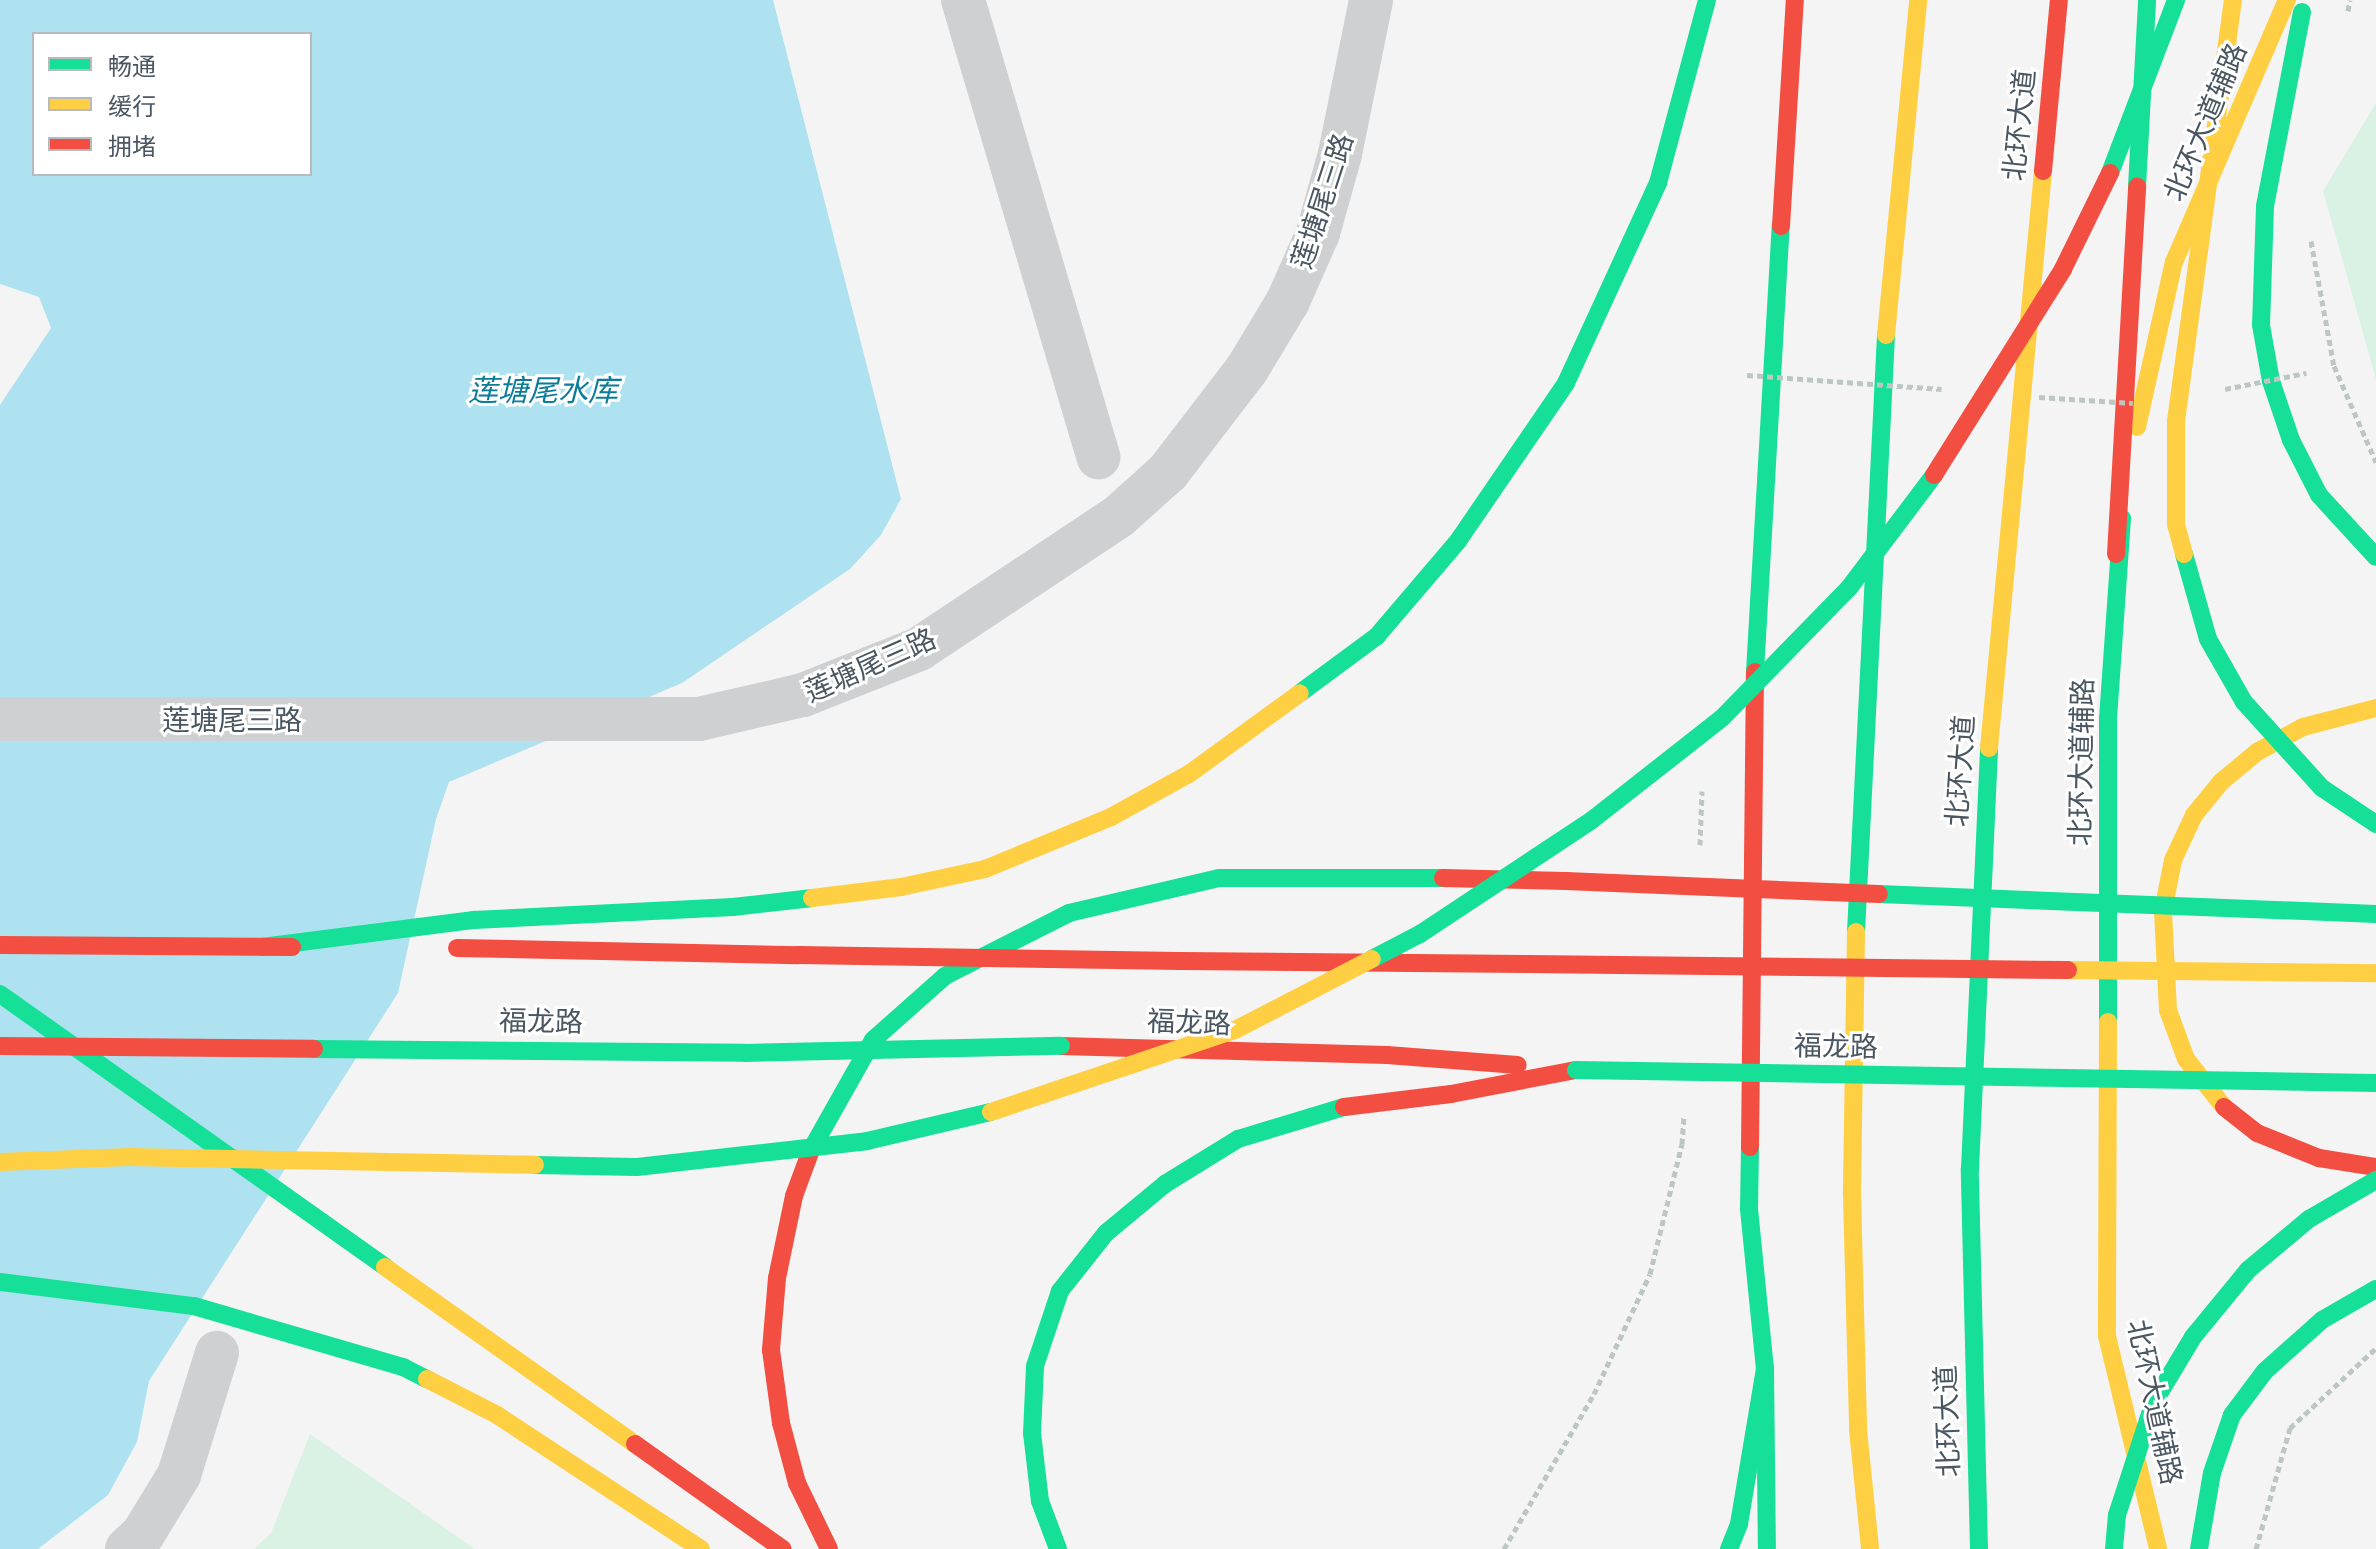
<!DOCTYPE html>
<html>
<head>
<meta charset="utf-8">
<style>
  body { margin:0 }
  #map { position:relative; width:2376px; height:1549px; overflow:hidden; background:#f4f4f4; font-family:Cabin,"Noto Sans SC",sans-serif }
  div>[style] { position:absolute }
  .green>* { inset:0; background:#d9f2e3 }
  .water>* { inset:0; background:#aee2f0 }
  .path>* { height:5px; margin-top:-2.5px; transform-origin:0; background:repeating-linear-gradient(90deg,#bcc7c4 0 6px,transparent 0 10px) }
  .street>* { height:44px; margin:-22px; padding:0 22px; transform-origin:22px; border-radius:22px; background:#ced0d2 }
  .fast>* { height:18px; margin:-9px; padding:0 9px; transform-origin:9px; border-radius:9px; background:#16e098 }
  .slow>* { height:18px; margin:-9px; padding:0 9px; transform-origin:9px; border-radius:9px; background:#ffcf43 }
  .jam>* { height:18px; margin:-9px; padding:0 9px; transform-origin:9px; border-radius:9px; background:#f24e42 }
  .path-bridge>* { height:5px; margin-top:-2.5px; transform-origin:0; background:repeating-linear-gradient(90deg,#bcc7c4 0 6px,transparent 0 10px) }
  .fast-bridge>* { height:18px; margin:-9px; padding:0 9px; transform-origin:9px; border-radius:9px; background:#16e098 }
  .slow-bridge>* { height:18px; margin:-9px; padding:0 9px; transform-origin:9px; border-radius:9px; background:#ffcf43 }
  .jam-bridge>* { height:18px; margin:-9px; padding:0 9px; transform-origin:9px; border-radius:9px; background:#f24e42 }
  span { translate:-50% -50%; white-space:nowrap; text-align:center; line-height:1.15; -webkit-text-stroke:6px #fff; paint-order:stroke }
  .street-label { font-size:28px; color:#4a5661 }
  .water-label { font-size:30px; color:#0c7c9b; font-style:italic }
  .legend { position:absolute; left:32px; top:32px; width:280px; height:144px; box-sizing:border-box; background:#fff; border:2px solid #b7bbc0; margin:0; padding:10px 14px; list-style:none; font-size:24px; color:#4a5661 }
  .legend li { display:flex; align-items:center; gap:16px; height:40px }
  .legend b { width:40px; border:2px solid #b7bbc0 }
</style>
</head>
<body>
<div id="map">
  <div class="green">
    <div style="clip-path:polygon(2376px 103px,2376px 379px,2323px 191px)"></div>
    <div style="clip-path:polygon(310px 1434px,475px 1549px,254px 1549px,271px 1533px)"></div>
  </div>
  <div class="water">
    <div style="clip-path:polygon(evenodd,0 0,773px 0,901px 499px,881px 535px,850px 569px,682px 683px,449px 782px,436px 819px,398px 993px,149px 1381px,137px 1442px,108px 1495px,38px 1549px,0 1549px,0 405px,51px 328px,39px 297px,0 284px,0 0,34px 34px,310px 34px,310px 174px,34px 174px,34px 34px)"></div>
  </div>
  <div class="path">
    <div style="left:2348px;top:11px;width:11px;rotate:-80deg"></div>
    <div style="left:2311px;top:241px;width:127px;rotate:79.6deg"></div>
    <div style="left:2334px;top:366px;width:105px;rotate:66.4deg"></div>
    <div style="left:1700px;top:845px;width:54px;rotate:-87.9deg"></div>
    <div style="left:1504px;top:1549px;width:179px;rotate:-59.9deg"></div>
    <div style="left:1594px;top:1394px;width:132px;rotate:-65deg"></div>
    <div style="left:1650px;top:1274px;width:134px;rotate:-76.2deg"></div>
    <div style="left:1682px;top:1144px;width:29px;rotate:-86deg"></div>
    <div style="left:2256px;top:1549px;width:126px;rotate:-74.3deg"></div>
    <div style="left:2290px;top:1428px;width:117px;rotate:-42.9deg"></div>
  </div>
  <div class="street">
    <div style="left:963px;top:0;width:477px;rotate:73.5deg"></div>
    <div style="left:0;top:719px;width:699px"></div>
    <div style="left:699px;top:719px;width:107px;rotate:-13deg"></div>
    <div style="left:803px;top:695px;width:125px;rotate:-21.6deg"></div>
    <div style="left:919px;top:649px;width:240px;rotate:-33.6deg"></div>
    <div style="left:1119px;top:516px;width:66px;rotate:-41.9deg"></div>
    <div style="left:1168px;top:472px;width:130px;rotate:-52.5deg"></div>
    <div style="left:1247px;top:369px;width:79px;rotate:-58.9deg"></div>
    <div style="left:1288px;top:301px;width:74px;rotate:-66.2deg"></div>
    <div style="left:1318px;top:233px;width:82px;rotate:-74.4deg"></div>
    <div style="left:1340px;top:154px;width:157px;rotate:-78.6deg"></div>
    <div style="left:127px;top:1549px;width:22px;rotate:-43deg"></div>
    <div style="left:143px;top:1534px;width:69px;rotate:-58.6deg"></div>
    <div style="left:179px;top:1475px;width:128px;rotate:-72.7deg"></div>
  </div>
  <div class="fast">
    <div style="left:2302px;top:12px;width:197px;rotate:100.8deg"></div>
    <div style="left:2265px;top:206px;width:119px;rotate:91.9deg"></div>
    <div style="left:2261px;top:325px;width:57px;rotate:79.9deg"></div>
    <div style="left:2271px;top:381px;width:62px;rotate:71.3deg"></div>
    <div style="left:2291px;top:440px;width:62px;rotate:63deg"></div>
    <div style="left:2319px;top:495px;width:84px;rotate:47.4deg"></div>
    <div style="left:2137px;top:187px;width:187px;rotate:-86.9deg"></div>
    <div style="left:1755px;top:672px;width:447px;rotate:-86.7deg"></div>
    <div style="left:1300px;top:693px;width:96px;rotate:-36.5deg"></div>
    <div style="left:1377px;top:636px;width:125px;rotate:-49.5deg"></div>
    <div style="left:1458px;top:541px;width:191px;rotate:-55.6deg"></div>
    <div style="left:1566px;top:383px;width:220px;rotate:-65.3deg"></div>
    <div style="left:1658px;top:183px;width:189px;rotate:-75deg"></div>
    <div style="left:1856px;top:932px;width:598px;rotate:-87.12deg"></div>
    <div style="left:262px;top:947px;width:214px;rotate:-7.3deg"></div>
    <div style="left:474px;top:920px;width:259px;rotate:-2.9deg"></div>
    <div style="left:733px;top:907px;width:80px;rotate:-6.5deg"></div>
    <div style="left:0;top:994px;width:472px;rotate:35.3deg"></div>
    <div style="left:2108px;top:1022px;width:303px;rotate:-90deg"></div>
    <div style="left:2108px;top:719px;width:201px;rotate:-86deg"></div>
    <div style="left:314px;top:1049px;width:431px;rotate:0.5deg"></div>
    <div style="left:1750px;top:1147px;width:62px;rotate:90.9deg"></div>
    <div style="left:1749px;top:1209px;width:160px;rotate:84.3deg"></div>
    <div style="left:1765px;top:1368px;width:181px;rotate:89.4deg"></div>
    <div style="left:811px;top:1150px;width:126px;rotate:-60.6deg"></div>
    <div style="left:873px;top:1040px;width:96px;rotate:-41.6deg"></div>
    <div style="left:945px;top:976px;width:139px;rotate:-26.9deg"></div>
    <div style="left:1069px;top:913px;width:154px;rotate:-13.1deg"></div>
    <div style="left:1219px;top:878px;width:224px"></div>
    <div style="left:0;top:1282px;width:195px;rotate:7.1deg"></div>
    <div style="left:194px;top:1306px;width:218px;rotate:16.3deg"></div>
    <div style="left:403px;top:1367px;width:27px;rotate:27deg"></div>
    <div style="left:1058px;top:1549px;width:51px;rotate:-110.6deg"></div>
    <div style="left:1040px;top:1501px;width:68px;rotate:-96.7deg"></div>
    <div style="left:1032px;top:1433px;width:67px;rotate:-87.4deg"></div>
    <div style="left:1035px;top:1366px;width:79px;rotate:-71.6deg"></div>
    <div style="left:1060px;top:1291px;width:74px;rotate:-51.6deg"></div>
    <div style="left:1106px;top:1233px;width:77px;rotate:-39.7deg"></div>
    <div style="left:1165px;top:1184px;width:86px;rotate:-31.7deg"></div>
    <div style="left:1238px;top:1139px;width:111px;rotate:-16.8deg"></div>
    <div style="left:1729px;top:1549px;width:27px;rotate:-68deg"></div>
    <div style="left:1739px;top:1524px;width:158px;rotate:-80.5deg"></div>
    <div style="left:1979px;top:1549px;width:380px;rotate:-91.4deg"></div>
    <div style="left:1970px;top:1169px;width:421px;rotate:-87.4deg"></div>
    <div style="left:2199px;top:1549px;width:77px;rotate:-80.3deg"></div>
    <div style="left:2212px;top:1473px;width:61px;rotate:-71deg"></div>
    <div style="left:2232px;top:1415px;width:55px;rotate:-53.1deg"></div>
    <div style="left:2265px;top:1371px;width:76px;rotate:-41.8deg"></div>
    <div style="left:2322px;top:1320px;width:62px;rotate:-29.9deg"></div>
  </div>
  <div class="slow">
    <div style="left:1886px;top:335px;width:337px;rotate:-84.5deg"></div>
    <div style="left:2137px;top:427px;width:169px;rotate:-77.4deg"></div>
    <div style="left:2174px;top:262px;width:285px;rotate:-66.7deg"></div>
    <div style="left:1989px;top:748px;width:580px;rotate:-84.65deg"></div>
    <div style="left:812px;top:898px;width:90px;rotate:-7deg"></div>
    <div style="left:901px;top:887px;width:86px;rotate:-12.1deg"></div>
    <div style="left:985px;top:869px;width:136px;rotate:-22.4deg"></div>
    <div style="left:1111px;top:817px;width:89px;rotate:-28.9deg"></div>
    <div style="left:1189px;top:774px;width:137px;rotate:-36.1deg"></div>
    <div style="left:1856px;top:932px;width:263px;rotate:90.9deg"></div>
    <div style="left:1852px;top:1195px;width:235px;rotate:88.5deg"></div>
    <div style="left:1858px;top:1430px;width:120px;rotate:84.2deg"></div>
    <div style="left:2108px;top:1022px;width:314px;rotate:90.2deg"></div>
    <div style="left:2107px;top:1336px;width:219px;rotate:76.5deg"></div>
    <div style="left:2224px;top:1107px;width:61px;rotate:-128.4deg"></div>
    <div style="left:2186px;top:1059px;width:52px;rotate:-110.2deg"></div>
    <div style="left:2168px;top:1010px;width:99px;rotate:-92.9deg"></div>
    <div style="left:2163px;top:911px;width:52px;rotate:-78.9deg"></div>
    <div style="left:2173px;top:860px;width:50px;rotate:-65deg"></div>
    <div style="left:2194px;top:815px;width:43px;rotate:-50.7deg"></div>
    <div style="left:2221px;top:782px;width:47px;rotate:-39.8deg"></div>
    <div style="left:2257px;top:752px;width:52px;rotate:-28.5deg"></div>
    <div style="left:2303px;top:727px;width:75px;rotate:-14.6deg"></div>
    <div style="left:385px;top:1267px;width:306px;rotate:35.3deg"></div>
    <div style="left:427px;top:1379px;width:79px;rotate:27.2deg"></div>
    <div style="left:497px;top:1415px;width:244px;rotate:33.3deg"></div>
  </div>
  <div class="jam">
    <div style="left:2043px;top:171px;width:172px;rotate:-84.7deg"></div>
    <div style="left:1781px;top:226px;width:226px;rotate:-86.5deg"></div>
    <div style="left:2116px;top:554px;width:368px;rotate:-86.7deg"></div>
    <div style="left:1443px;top:878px;width:123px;rotate:1.4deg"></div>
    <div style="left:0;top:945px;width:292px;rotate:0.4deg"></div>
    <div style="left:457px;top:948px;width:341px;rotate:1.2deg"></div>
    <div style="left:1180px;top:961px;width:348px;rotate:0.5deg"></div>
    <div style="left:0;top:1046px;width:314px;rotate:0.5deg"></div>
    <div style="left:1061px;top:1046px;width:326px;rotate:1.6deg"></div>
    <div style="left:1387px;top:1055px;width:131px;rotate:4.4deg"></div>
    <div style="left:1344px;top:1107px;width:108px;rotate:-6.9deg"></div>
    <div style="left:1451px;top:1094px;width:127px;rotate:-10.9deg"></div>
    <div style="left:2224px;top:1107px;width:42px;rotate:38.2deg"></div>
    <div style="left:2257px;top:1133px;width:67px;rotate:22deg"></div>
    <div style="left:2319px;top:1158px;width:58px;rotate:9deg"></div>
    <div style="left:1750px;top:1147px;width:475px;rotate:-89.4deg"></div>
    <div style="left:811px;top:1150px;width:49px;rotate:110.3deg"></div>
    <div style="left:794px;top:1196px;width:84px;rotate:101.7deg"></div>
    <div style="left:777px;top:1278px;width:72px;rotate:94.8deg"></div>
    <div style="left:771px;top:1350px;width:74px;rotate:82.2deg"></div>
    <div style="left:781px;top:1423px;width:62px;rotate:75.1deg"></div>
    <div style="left:797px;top:1483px;width:73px;rotate:64.1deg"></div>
    <div style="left:635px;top:1444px;width:181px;rotate:35.4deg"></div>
  </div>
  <div class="path-bridge">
    <div style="left:1747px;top:375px;width:195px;rotate:4.1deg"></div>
    <div style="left:2225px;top:389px;width:83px;rotate:-11.2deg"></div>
    <div style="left:2039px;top:397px;width:94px;rotate:3.7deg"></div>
  </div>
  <div class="fast-bridge">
    <div style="left:2110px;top:173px;width:185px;rotate:-69.1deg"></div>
    <div style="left:2184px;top:554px;width:88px;rotate:74.2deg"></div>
    <div style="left:2208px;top:639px;width:73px;rotate:60.3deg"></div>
    <div style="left:2244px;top:702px;width:116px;rotate:47.8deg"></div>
    <div style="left:2322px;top:788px;width:65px;rotate:33.7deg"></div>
    <div style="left:1879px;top:894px;width:497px;rotate:2.3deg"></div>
    <div style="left:1372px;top:959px;width:54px;rotate:-27.5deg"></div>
    <div style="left:1420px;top:934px;width:206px;rotate:-33.5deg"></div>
    <div style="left:1592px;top:820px;width:165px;rotate:-38.1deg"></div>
    <div style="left:1722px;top:718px;width:182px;rotate:-45.7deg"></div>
    <div style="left:1849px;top:588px;width:141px;rotate:-53deg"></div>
    <div style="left:745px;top:1053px;width:316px;rotate:-1.3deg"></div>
    <div style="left:1576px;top:1070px;width:800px;rotate:0.93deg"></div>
    <div style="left:535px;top:1165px;width:102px;rotate:1.1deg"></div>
    <div style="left:637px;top:1167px;width:231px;rotate:-6.4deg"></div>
    <div style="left:867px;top:1141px;width:127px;rotate:-13.2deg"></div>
    <div style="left:2114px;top:1549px;width:34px;rotate:-85deg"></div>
    <div style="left:2117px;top:1515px;width:119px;rotate:-71.9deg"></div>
    <div style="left:2154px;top:1402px;width:76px;rotate:-59deg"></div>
    <div style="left:2193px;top:1337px;width:87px;rotate:-50.6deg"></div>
    <div style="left:2248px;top:1270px;width:80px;rotate:-39.9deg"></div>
    <div style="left:2309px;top:1219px;width:78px;rotate:-30.2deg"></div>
  </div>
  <div class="slow-bridge">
    <div style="left:2184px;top:554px;width:30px;rotate:-105deg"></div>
    <div style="left:2176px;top:525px;width:104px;rotate:-90deg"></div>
    <div style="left:2176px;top:421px;width:425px;rotate:-82.3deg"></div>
    <div style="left:2068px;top:970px;width:308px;rotate:0.6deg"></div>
    <div style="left:991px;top:1112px;width:257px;rotate:-18.6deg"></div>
    <div style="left:1235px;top:1030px;width:154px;rotate:-27.4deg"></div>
    <div style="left:0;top:1162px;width:129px;rotate:-2.2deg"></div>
    <div style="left:129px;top:1157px;width:406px;rotate:1.1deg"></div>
  </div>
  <div class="jam-bridge">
    <div style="left:1934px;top:475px;width:243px;rotate:-57.9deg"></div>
    <div style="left:2063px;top:269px;width:107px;rotate:-63.9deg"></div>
    <div style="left:1566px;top:881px;width:313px;rotate:2.4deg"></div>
    <div style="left:798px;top:955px;width:382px;rotate:0.9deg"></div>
    <div style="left:1528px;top:964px;width:540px;rotate:0.64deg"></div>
  </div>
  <div class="street-label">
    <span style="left:2205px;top:122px;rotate:-67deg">北环大道辅路</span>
    <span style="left:2019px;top:125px;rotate:-84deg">北环大道</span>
    <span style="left:1322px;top:201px;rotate:-72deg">莲塘尾三路</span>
    <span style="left:870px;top:665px;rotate:-24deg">莲塘尾三路</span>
    <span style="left:232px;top:720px">莲塘尾三路</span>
    <span style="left:2081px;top:762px;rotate:-89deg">北环大道辅路</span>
    <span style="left:1960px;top:771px;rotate:-86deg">北环大道</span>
    <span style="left:541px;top:1021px;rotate:1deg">福龙路</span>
    <span style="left:1189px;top:1022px;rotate:2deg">福龙路</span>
    <span style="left:1836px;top:1046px;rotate:1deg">福龙路</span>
    <span style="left:2155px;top:1402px;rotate:78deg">北环大道辅路</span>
    <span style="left:1947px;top:1421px;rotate:-92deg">北环大道</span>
  </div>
  <div class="water-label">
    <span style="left:543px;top:391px">莲塘尾水库</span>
  </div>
  <ul class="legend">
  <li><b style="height:10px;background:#16e098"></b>畅通</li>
  <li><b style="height:10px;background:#ffcf43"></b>缓行</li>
  <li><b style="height:10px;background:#f24e42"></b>拥堵</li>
  </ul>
</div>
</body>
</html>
